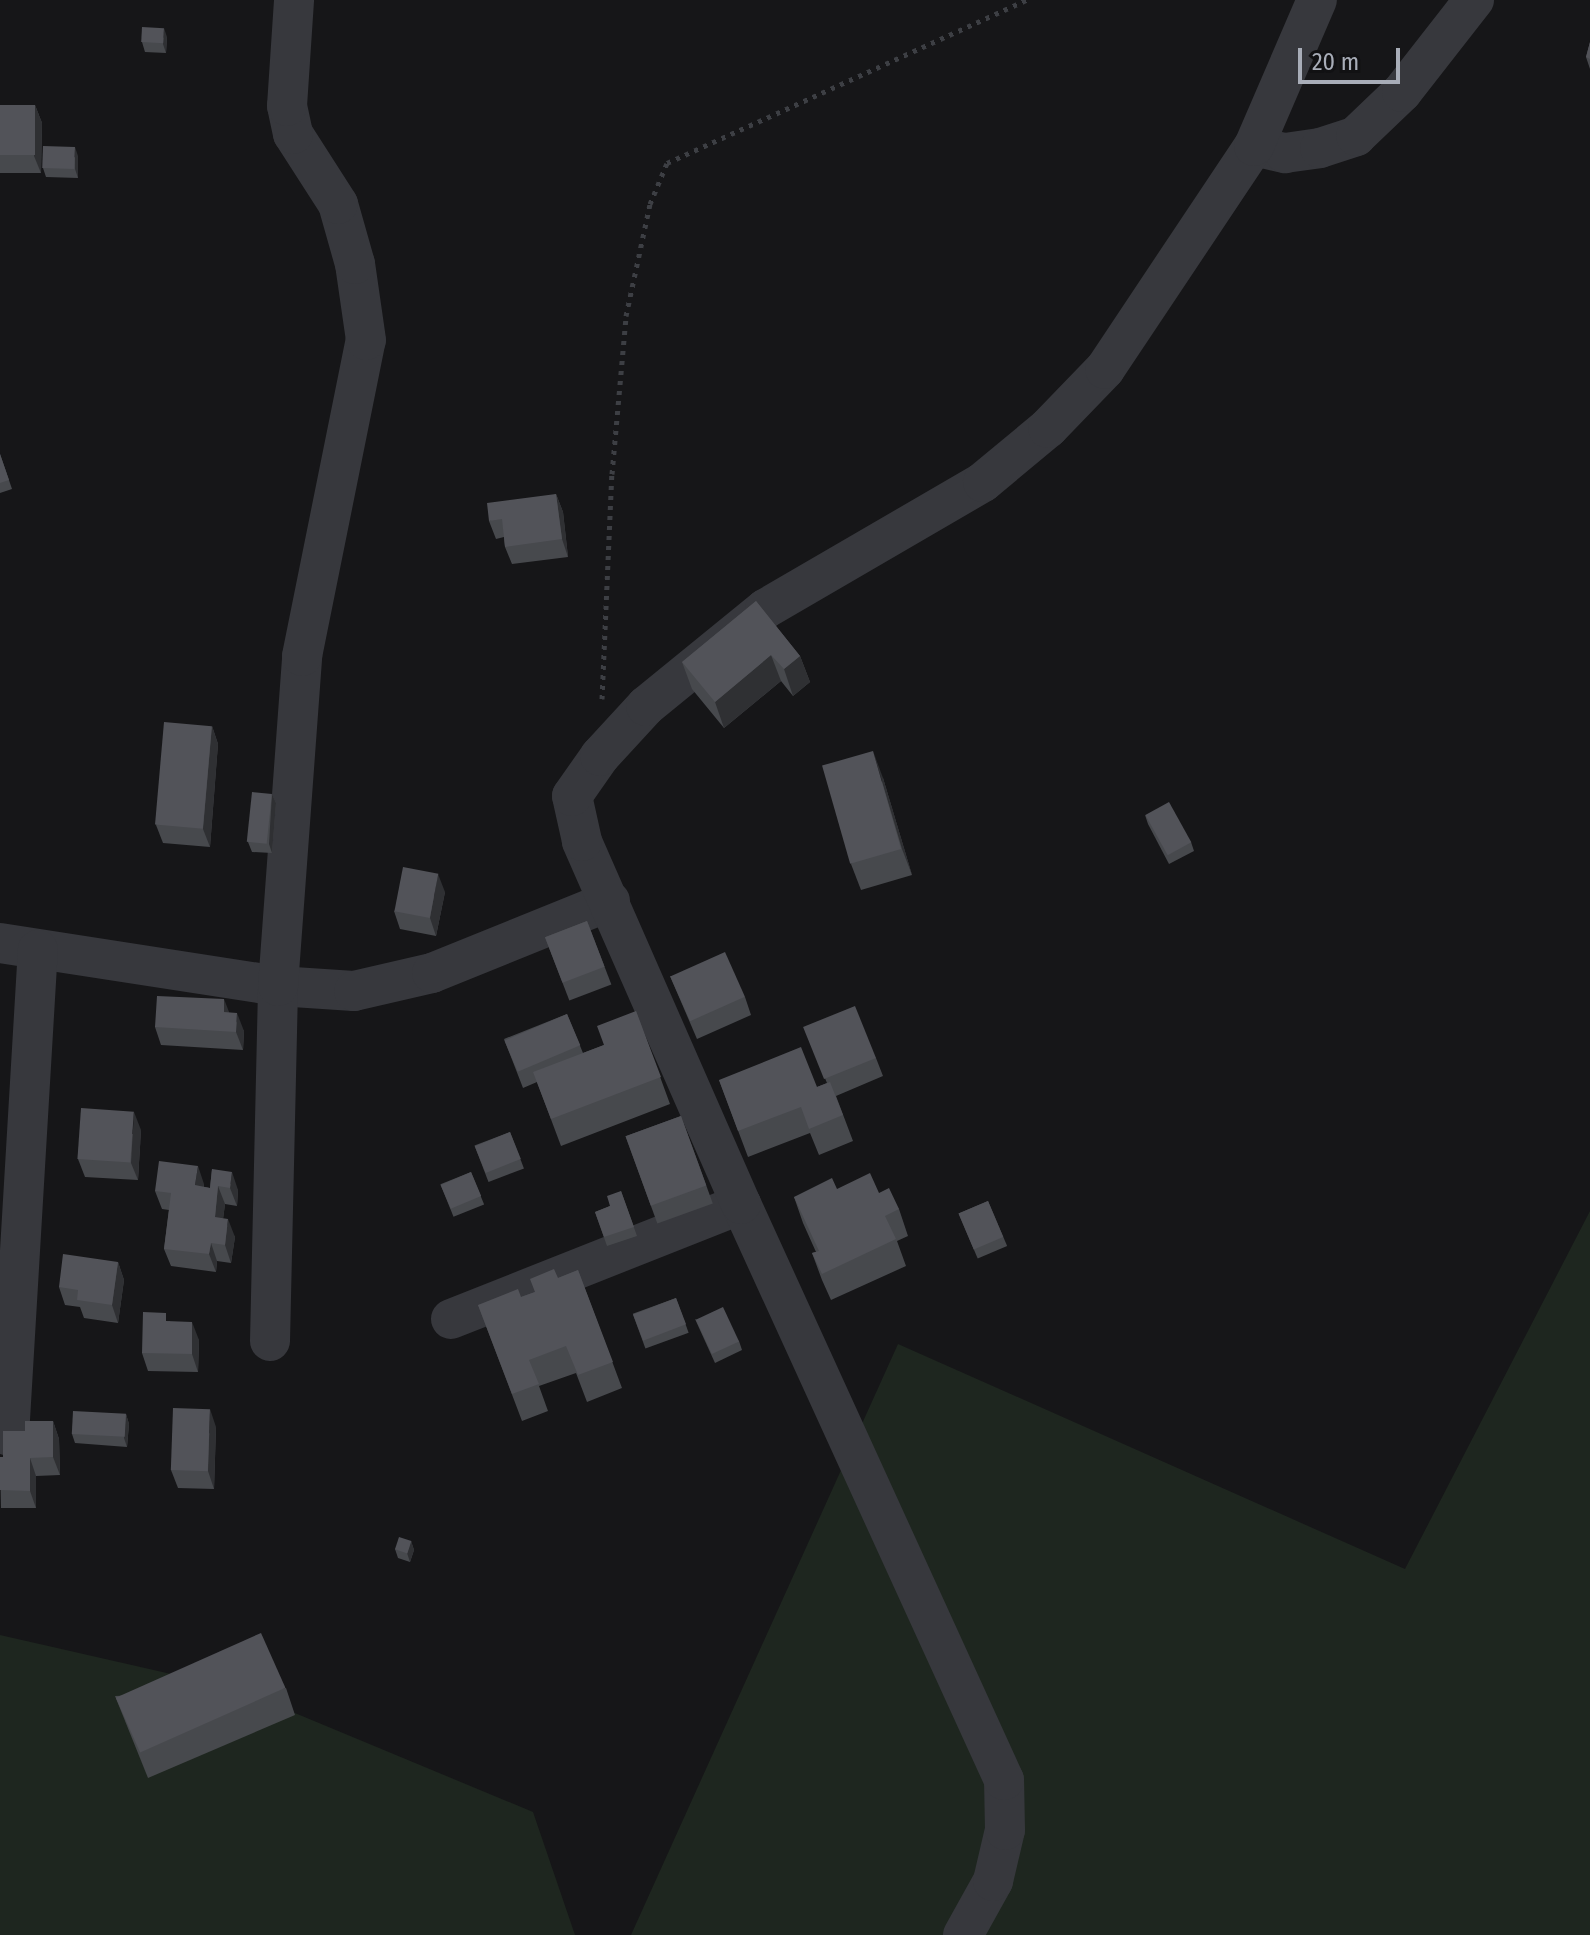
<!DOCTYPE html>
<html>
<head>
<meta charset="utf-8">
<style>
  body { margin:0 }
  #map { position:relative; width:1590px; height:1935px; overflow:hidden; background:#161618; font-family:"Fira Sans Condensed",sans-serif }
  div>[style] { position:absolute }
  .green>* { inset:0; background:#1e261f }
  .path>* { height:5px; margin-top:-2.5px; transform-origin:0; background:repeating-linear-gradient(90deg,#3d3f44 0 4px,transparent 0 10px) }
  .minor>* { height:40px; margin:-20px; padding:0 20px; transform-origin:20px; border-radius:20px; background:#37383d }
  .wall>* { inset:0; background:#47494d; transform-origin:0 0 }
  .shaded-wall>* { inset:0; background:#2f3033 }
  .building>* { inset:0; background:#525359; transform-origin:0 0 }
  span { translate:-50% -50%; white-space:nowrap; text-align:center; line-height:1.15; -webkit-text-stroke:6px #111113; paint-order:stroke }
  .scale { position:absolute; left:1298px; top:48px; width:102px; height:36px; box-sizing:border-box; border:4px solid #a8adb8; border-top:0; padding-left:10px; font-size:24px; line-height:28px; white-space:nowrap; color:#a8adb8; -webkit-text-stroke:6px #111113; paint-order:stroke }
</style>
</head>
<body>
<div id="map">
  <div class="green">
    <div style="clip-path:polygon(1590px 1211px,1590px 1935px,631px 1935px,898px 1344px,1405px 1569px)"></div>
    <div style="clip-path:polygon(0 1635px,237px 1689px,533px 1812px,575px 1935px,0 1935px)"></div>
  </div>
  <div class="path">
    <div style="left:602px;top:699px;width:225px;rotate:-87.5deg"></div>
    <div style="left:612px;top:474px;width:159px;rotate:-84.9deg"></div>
    <div style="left:626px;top:316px;width:115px;rotate:-77.9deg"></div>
    <div style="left:650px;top:204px;width:44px;rotate:-67.5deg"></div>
    <div style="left:667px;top:163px;width:395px;rotate:-24.4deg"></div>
  </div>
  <div class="minor">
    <div style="left:1254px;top:146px;width:32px;rotate:13deg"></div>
    <div style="left:1285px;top:153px;width:35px;rotate:-8deg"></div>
    <div style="left:1320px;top:148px;width:38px;rotate:-18deg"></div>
    <div style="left:1356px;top:136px;width:64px;rotate:-43.7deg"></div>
    <div style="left:1402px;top:92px;width:117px;rotate:-52deg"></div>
    <div style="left:0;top:943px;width:281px;rotate:8.8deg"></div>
    <div style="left:278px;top:986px;width:76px;rotate:3.8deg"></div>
    <div style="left:354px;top:991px;width:80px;rotate:-13deg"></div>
    <div style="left:432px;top:973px;width:192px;rotate:-22deg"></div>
    <div style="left:451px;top:1319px;width:312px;rotate:-21.6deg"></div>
    <div style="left:270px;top:1341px;width:355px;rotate:-88.7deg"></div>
    <div style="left:278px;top:986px;width:331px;rotate:-85.8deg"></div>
    <div style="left:302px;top:656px;width:322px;rotate:-78.6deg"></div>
    <div style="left:366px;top:340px;width:77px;rotate:-98.2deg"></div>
    <div style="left:355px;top:264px;width:62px;rotate:-105.8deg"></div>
    <div style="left:338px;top:204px;width:83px;rotate:-122.7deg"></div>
    <div style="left:293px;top:134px;width:29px;rotate:-102deg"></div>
    <div style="left:287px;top:106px;width:106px;rotate:-86.2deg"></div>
    <div style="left:9px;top:1436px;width:487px;rotate:-86.6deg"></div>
    <div style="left:963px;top:1935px;width:62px;rotate:-60.9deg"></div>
    <div style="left:993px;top:1881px;width:52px;rotate:-76.8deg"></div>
    <div style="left:1005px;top:1830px;width:50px;rotate:-91.1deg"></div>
    <div style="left:1004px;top:1780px;width:633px;rotate:-114.54deg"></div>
    <div style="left:741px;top:1204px;width:396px;rotate:-113.7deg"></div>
    <div style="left:582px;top:841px;width:46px;rotate:-102.5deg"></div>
    <div style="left:572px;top:796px;width:49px;rotate:-55deg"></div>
    <div style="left:600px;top:756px;width:68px;rotate:-47.4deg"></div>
    <div style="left:646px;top:706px;width:154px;rotate:-39.2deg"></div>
    <div style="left:765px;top:609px;width:252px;rotate:-30.2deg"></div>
    <div style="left:983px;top:482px;width:85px;rotate:-39.7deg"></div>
    <div style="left:1048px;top:428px;width:82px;rotate:-46deg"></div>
    <div style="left:1105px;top:369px;width:268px;rotate:-56.3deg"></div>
    <div style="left:1254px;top:146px;width:159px;rotate:-66.7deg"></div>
  </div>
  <div class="wall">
    <div style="clip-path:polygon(167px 37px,166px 53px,145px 52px,142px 42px)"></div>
    <div style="clip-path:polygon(1590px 42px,1590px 69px,1586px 57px)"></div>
    <div style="clip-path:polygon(0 105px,35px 105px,42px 123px,41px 173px,0 173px)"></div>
    <div style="clip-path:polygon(78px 156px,78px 178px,46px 177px,43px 168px)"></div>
    <div style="clip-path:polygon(0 454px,12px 489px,0 493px)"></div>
    <div style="clip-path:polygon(556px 494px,563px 512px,568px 557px,512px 564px,505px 547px,504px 537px,496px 539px,489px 521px)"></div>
    <div style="clip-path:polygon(756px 601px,800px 656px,810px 682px,793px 696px,781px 681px,724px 728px,692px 689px,682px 662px)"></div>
    <div style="clip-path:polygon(212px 726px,218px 744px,210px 847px,163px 843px,156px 825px)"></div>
    <div style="clip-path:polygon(883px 778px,912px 875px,861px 890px,851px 864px)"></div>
    <div style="clip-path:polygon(272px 794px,276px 803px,272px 853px,252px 852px,248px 842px)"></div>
    <div style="clip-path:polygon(1145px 815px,1191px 842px,1194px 851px,1169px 864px,1148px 824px)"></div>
    <div style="clip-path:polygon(445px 892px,436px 936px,400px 929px,394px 911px)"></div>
    <div style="left:587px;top:921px;width:68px;height:45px;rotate:69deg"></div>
    <div style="clip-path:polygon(670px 976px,745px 997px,751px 1015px,697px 1039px)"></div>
    <div style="clip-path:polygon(636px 1011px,670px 1104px,561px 1146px,537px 1082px,523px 1088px,504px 1039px,567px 1014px,583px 1053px,604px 1045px)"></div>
    <div style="clip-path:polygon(229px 1013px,244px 1031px,243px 1050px,161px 1045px,155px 1027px)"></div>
    <div style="clip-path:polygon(804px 1028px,876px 1058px,883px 1076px,836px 1096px,853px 1141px,819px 1155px,810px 1133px,748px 1157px,719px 1080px,817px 1087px,827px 1083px)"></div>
    <div style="left:681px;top:1116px;width:93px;height:59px;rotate:70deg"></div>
    <div style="clip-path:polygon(141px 1130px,138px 1180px,85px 1177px,78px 1159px)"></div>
    <div style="left:510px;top:1132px;width:39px;height:38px;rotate:69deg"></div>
    <div style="clip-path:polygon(212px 1169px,238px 1190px,237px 1206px,225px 1204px,223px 1219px,235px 1237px,231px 1263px,217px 1261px,216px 1272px,171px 1266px,164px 1249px,169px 1210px,162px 1209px,155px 1191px,204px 1184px,204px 1187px,210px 1188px)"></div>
    <div style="left:471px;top:1172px;width:35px;height:33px;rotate:68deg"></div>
    <div style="clip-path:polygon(837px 1189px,879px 1193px,899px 1209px,908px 1236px,897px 1241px,906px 1266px,831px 1300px,822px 1280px,812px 1253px,816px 1252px,803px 1223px,794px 1197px)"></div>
    <div style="clip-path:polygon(621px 1191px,637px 1236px,607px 1246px,595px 1212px,610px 1206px)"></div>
    <div style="left:988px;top:1201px;width:49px;height:32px;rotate:67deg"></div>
    <div style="clip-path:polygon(118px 1262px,124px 1280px,118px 1323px,84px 1318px,80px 1307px,65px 1305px,59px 1287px)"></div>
    <div style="clip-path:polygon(578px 1270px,622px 1388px,587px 1402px,576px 1373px,539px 1386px,548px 1411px,522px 1421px,478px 1305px,521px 1297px,535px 1292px,558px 1278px)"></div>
    <div style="left:676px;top:1298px;width:37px;height:46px;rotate:70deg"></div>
    <div style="clip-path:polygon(695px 1319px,739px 1341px,742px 1350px,715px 1363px)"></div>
    <div style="clip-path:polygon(169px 1321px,199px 1340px,198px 1372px,148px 1371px,142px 1353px)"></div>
    <div style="clip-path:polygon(126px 1414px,129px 1424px,127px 1447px,75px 1443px,72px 1434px)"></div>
    <div style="clip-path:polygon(53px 1421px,59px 1439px,60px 1475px,36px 1476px,36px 1508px,1px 1508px,0 1457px,3px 1457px,25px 1431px)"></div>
    <div style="clip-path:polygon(216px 1427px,214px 1489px,178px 1488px,171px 1470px)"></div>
    <div style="clip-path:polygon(411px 1541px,414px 1550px,410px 1562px,398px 1558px,395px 1549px)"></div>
    <div style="clip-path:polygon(286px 1688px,295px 1715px,148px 1778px,115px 1696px)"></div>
  </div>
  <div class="shaded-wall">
    <div style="clip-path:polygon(164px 28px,167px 37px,166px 53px,163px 44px)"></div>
    <div style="clip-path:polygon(35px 105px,42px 123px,41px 173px,34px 156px)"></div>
    <div style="clip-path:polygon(75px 147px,78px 156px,78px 178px,75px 169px)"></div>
    <div style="clip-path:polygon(556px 494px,563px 512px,568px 557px,562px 539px)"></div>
    <div style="clip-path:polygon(771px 655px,781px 681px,724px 728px,715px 702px)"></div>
    <div style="clip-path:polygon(800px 656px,810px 682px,793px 696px,784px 669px)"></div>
    <div style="clip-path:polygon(212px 726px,218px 744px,210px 847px,203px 829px)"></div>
    <div style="clip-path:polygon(873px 751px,883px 778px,912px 875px,902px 849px)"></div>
    <div style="clip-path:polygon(272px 794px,276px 803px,272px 853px,269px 844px)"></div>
    <div style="clip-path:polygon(438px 874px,445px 892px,436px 936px,430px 918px)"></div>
    <div style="clip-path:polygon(224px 999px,231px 1017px,224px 1012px)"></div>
    <div style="clip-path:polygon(237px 1013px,244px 1031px,243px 1050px,236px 1032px)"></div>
    <div style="clip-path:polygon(134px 1112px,141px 1130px,138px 1180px,131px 1163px)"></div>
    <div style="clip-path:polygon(198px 1166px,204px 1184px,202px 1203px,195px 1185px)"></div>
    <div style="clip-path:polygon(232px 1172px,238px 1190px,237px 1206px,230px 1188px)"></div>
    <div style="clip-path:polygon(218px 1186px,225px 1204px,221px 1235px,215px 1217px)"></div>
    <div style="clip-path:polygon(228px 1219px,235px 1237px,231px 1263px,225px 1245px)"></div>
    <div style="clip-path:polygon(211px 1243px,217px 1261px,216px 1272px,209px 1254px)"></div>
    <div style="clip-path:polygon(118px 1262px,124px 1280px,118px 1323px,112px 1305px)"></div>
    <div style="clip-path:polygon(192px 1322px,199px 1340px,198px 1372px,192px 1354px)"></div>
    <div style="clip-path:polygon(210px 1409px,216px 1427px,214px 1489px,208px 1471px)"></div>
    <div style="clip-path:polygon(126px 1414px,129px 1424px,127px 1447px,124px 1438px)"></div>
    <div style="clip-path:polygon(53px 1421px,59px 1439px,60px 1475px,53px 1457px)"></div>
    <div style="clip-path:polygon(30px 1458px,36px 1476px,36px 1508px,30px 1491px)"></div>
    <div style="clip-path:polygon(411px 1541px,414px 1550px,410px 1562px,407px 1553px)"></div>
  </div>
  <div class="building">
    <div style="left:142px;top:27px;width:22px;height:15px;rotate:3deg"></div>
    <div style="clip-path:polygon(1590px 42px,1590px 59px,1586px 57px)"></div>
    <div style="left:0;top:105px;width:35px;height:50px"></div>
    <div style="left:43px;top:146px;width:32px;height:22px;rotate:2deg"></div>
    <div style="clip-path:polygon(0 454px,9px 480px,0 483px)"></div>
    <div style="clip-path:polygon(556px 494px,562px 539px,505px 547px,502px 519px,489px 521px,487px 503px)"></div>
    <div style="clip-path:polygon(756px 601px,800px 656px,784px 669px,771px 655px,715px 702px,682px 662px)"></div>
    <div style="left:164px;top:722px;width:48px;height:103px;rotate:5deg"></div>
    <div style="left:873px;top:751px;width:102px;height:53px;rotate:74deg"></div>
    <div style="left:252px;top:792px;width:20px;height:50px;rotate:6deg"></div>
    <div style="left:1169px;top:802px;width:46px;height:27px;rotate:61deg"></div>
    <div style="left:403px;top:867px;width:36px;height:45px;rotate:11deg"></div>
    <div style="left:587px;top:921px;width:49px;height:45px;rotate:69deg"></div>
    <div style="left:725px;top:952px;width:49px;height:60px;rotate:66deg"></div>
    <div style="clip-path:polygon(157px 996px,224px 999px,224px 1012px,237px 1013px,236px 1032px,155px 1027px)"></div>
    <div style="left:855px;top:1006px;width:56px;height:56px;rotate:68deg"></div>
    <div style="clip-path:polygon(636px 1011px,661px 1077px,551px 1119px,533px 1072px,604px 1045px,597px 1026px)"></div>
    <div style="left:567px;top:1014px;width:34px;height:68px;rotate:67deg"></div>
    <div style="clip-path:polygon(801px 1047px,817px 1087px,830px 1082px,843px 1115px,809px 1129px,801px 1107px,738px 1131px,719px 1080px)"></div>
    <div style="left:81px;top:1108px;width:53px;height:51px;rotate:4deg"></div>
    <div style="left:681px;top:1116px;width:74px;height:59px;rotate:70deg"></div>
    <div style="left:510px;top:1132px;width:29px;height:38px;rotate:68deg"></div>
    <div style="clip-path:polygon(159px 1161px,198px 1166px,195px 1185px,210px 1188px,212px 1169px,232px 1172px,230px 1188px,218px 1186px,215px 1217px,228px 1219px,225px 1245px,211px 1243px,209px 1254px,164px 1249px,171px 1193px,155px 1191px)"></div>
    <div style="left:471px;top:1172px;width:26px;height:33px;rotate:67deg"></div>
    <div style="clip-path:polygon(870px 1173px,879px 1193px,889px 1188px,899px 1209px,885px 1216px,896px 1239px,822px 1274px,812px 1253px,819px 1251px,794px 1197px,832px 1178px,837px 1189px)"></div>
    <div style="clip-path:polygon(621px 1191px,634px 1227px,604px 1237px,595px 1212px,610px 1206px,607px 1196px)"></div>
    <div style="left:988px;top:1201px;width:39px;height:32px;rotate:67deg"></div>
    <div style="clip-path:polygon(63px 1254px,118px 1262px,112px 1305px,77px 1300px,78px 1290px,59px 1287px)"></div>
    <div style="clip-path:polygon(554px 1269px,558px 1278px,578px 1270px,613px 1362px,578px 1375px,566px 1346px,529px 1360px,539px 1384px,512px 1394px,478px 1305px,518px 1289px,521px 1297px,535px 1292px,530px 1279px)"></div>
    <div style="left:676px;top:1298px;width:28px;height:46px;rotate:69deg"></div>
    <div style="left:723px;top:1307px;width:38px;height:30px;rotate:65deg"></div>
    <div style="clip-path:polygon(143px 1312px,166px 1313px,166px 1321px,192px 1322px,192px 1354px,142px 1353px)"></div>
    <div style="left:173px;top:1408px;width:37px;height:62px;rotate:2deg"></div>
    <div style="left:73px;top:1411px;width:53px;height:23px;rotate:3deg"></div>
    <div style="clip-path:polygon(25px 1421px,53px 1421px,53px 1457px,30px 1458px,30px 1491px,0 1490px,0 1457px,3px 1457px,3px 1431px,25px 1431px)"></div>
    <div style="left:399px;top:1537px;width:13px;height:13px;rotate:18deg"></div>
    <div style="left:261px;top:1633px;width:60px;height:159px;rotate:66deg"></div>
  </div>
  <div class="scale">20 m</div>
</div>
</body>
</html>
